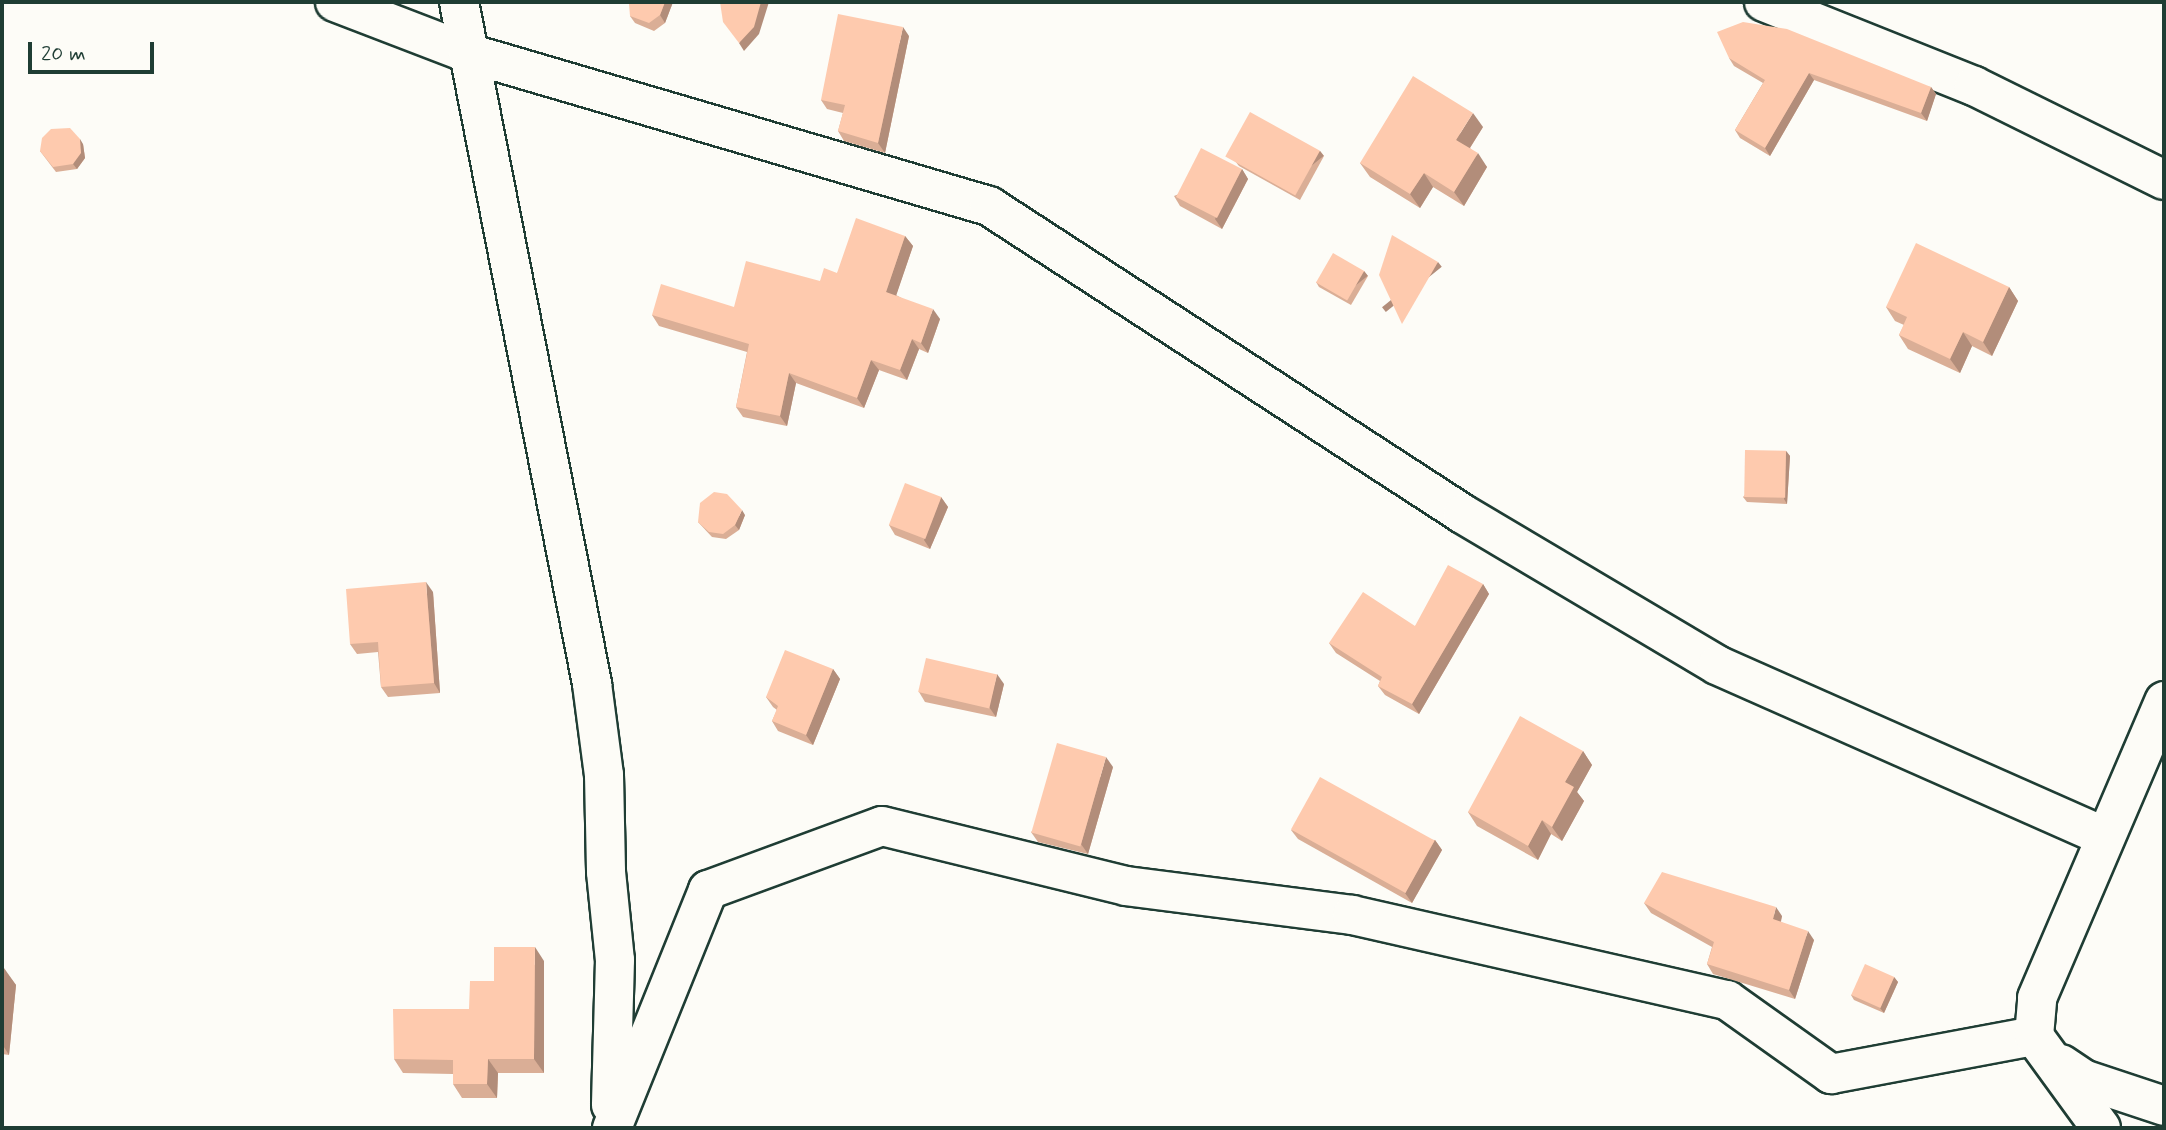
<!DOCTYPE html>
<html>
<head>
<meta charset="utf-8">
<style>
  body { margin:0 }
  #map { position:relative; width:2166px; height:1130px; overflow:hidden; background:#fdfcf7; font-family:Mynerve,sans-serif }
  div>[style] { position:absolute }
  .roads { filter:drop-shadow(2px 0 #1f3d34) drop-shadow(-2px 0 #1f3d34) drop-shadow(0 2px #1f3d34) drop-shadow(0 -2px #1f3d34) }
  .minor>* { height:38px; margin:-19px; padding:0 19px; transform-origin:19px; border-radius:19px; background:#fdfcf7 }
  .wall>* { inset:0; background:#daae96 }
  .shaded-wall>* { inset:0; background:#b28d7a; transform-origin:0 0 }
  .building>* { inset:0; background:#fecaae; transform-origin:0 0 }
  span { translate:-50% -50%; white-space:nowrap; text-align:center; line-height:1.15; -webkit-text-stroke:6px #fdfcf7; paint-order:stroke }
  .frame { position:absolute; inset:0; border:4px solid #1f3d34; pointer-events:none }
  .scale { position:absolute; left:28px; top:42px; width:126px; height:32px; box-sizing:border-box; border:4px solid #1f3d34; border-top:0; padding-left:9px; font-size:21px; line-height:24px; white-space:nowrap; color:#1f3d34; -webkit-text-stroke:5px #fdfcf7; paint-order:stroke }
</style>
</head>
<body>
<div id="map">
  <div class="roads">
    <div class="minor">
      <div style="left:335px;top:2px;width:142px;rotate:21deg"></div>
      <div style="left:468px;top:53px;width:543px;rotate:16.37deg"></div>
      <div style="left:989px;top:206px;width:565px;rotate:33.02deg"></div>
      <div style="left:1463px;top:514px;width:295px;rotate:30.7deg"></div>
      <div style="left:1717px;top:665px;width:424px;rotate:23.9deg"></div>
      <div style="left:459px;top:2px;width:695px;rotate:78.96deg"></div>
      <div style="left:592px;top:684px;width:92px;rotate:82.5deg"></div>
      <div style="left:604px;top:775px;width:97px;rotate:88.8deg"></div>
      <div style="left:606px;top:872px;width:88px;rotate:84.2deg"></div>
      <div style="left:615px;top:960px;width:145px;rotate:91.6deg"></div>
      <div style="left:1764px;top:2px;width:226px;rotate:21.8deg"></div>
      <div style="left:1974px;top:86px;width:212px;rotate:26.3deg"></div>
      <div style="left:2061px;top:1064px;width:27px;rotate:34deg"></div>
      <div style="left:2083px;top:1079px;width:85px;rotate:18.4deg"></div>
      <div style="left:612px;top:1128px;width:257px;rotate:-68deg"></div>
      <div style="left:708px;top:890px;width:185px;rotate:-20.2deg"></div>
      <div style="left:882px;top:826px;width:251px;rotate:13.8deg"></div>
      <div style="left:1126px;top:886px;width:228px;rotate:7.3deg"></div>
      <div style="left:1352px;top:915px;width:385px;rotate:12.8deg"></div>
      <div style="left:1727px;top:1000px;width:128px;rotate:35.4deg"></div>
      <div style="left:1831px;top:1074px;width:207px;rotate:-10.6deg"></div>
      <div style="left:2101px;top:1128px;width:114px;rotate:-126.1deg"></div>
      <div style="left:2034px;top:1036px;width:38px;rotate:-85deg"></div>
      <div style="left:2037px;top:998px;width:323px;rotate:-66.8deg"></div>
    </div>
  </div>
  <div class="wall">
    <div style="clip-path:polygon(630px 2px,673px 2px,665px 23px,654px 31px,635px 23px,630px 16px)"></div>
    <div style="clip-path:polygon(909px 36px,885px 153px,844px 141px,838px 131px,843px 113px,827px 109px,821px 100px)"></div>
    <div style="clip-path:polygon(1729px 58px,1931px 87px,1936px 94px,1927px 121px,1814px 80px,1770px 156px,1740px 138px,1735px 130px,1763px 83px,1734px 66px)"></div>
    <div style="clip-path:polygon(1483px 127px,1470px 148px,1487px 167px,1464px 206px,1433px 187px,1420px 208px,1370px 177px,1360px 163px)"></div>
    <div style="clip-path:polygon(83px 144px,85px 158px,77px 169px,56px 172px,40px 151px)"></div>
    <div style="clip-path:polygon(1320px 151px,1324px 156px,1300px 200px,1239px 166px,1235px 161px)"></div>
    <div style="clip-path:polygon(1242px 169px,1248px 179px,1222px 229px,1180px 206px,1174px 196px)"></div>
    <div style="clip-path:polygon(905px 236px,913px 246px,896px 295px,940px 319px,928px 353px,919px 349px,907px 380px,879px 370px,864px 408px,796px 383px,787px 426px,743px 417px,736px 407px,747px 352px,659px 326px,652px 315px,734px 307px,820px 281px,837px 273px)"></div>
    <div style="clip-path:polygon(1364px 271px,1368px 276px,1351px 305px,1319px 287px,1316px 282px)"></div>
    <div style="clip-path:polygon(2009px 287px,2018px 301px,1992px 356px,1972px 346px,1960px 373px,1908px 349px,1899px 335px,1904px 325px,1895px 321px,1886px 307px)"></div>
    <div style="clip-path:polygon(1786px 451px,1790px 456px,1787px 504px,1747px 502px,1743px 497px)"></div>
    <div style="clip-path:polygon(941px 497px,948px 507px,930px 549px,895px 535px,889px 525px)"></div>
    <div style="clip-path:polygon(745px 515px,739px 530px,726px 539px,712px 537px,698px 522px)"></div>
    <div style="clip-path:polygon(1483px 584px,1489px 594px,1419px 714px,1385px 695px,1378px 686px,1380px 681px,1336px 653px,1329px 643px,1415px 626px)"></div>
    <div style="clip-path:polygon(433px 592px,440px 693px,388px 697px,381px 687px,378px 652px,357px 654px,350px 644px)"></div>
    <div style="clip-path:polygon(833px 669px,840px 679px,813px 745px,778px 731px,772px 721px,777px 710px,773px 707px,766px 697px)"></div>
    <div style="clip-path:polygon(1004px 684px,996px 717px,925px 702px,919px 692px)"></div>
    <div style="clip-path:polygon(1583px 751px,1592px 765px,1577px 792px,1584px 801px,1562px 841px,1551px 834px,1538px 860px,1477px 826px,1468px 812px)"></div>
    <div style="clip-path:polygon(1113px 767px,1088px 854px,1038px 842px,1031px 832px)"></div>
    <div style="clip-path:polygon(1291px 830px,1435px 840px,1442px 850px,1412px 903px,1298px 839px)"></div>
    <div style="clip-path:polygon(1644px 903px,1782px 916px,1781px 922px,1814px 940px,1795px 999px,1713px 974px,1707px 964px,1712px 947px,1651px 913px)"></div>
    <div style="clip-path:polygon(544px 961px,544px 1073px,498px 1073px,497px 1098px,462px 1098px,453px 1084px,453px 1074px,403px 1073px,394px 1059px,469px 1009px,494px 981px)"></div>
    <div style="clip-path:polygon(2px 967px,16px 985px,9px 1055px,2px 1054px)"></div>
    <div style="clip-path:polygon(1894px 977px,1898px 982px,1884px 1013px,1854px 1000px,1851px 995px)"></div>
  </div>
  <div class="shaded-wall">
    <div style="clip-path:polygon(665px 2px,673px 2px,665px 23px,660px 15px)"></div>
    <div style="clip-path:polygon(761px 2px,769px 2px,759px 34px,744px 51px,739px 43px)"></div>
    <div style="clip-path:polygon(903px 27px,909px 36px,885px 153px,878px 143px)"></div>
    <div style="clip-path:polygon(1809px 73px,1814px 80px,1770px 156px,1765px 148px)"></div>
    <div style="clip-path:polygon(1931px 87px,1936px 94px,1927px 121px,1921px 113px)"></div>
    <div style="clip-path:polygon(1473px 113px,1483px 127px,1466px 154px,1456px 140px)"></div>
    <div style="clip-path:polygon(80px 139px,83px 144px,85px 158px,77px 169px,73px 164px)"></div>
    <div style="left:1320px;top:151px;width:6px;height:50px;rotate:51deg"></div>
    <div style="clip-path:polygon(1478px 153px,1487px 167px,1464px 206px,1454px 192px)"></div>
    <div style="clip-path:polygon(1242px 169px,1248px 179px,1222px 229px,1215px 219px)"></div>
    <div style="clip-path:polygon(1424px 173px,1433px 187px,1420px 208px,1410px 194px)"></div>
    <div style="clip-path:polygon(905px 236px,913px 246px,894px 302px,886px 292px)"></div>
    <div style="left:1438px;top:262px;width:6px;height:72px;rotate:51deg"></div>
    <div style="left:1364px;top:271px;width:6px;height:34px;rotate:51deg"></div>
    <div style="clip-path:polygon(2009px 287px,2018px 301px,1992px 356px,1983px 342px)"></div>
    <div style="clip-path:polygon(933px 309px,940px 319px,928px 353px,921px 343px)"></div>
    <div style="clip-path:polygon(1963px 332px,1972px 346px,1960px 373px,1950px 359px)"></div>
    <div style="clip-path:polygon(912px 339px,919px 349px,907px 380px,900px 370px)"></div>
    <div style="clip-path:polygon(871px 360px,879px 370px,864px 408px,857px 398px)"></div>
    <div style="clip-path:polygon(789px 373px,796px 383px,787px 426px,780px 416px)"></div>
    <div style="clip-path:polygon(1786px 451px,1790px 456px,1787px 504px,1784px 499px)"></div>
    <div style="clip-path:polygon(941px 497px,948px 507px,930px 549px,924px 540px)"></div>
    <div style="clip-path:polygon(742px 510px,745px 515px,739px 530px,735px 525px)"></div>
    <div style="clip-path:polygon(426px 582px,433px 592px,440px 693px,434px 683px)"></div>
    <div style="clip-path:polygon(1483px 584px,1489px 594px,1419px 714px,1412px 704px)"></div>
    <div style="clip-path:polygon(833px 669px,840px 679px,813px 745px,806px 735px)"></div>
    <div style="clip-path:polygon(997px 674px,1004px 684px,996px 717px,989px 707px)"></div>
    <div style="clip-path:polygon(1583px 751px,1592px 765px,1577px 792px,1584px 801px,1562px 841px,1552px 827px,1565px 782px)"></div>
    <div style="clip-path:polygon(1106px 757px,1113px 767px,1088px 854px,1081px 844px)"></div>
    <div style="clip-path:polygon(1542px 820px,1551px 834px,1538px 860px,1528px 846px)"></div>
    <div style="clip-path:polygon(1435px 840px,1442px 850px,1412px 903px,1405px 893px)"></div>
    <div style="clip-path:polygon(1776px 907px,1782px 916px,1779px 928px,1773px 919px)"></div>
    <div style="clip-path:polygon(1808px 931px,1814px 940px,1795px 999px,1789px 990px)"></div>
    <div style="clip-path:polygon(535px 947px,544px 961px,544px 1073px,534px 1059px)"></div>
    <div style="clip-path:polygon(4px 968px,16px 985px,9px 1055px,2px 1044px,2px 986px)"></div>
    <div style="clip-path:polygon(1894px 977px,1898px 982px,1884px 1013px,1880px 1008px)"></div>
    <div style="clip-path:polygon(488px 1059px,498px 1073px,497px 1098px,487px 1084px)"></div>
  </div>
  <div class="building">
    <div style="clip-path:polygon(630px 2px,665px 2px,660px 15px,649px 23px,630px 16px,629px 4px)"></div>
    <div style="clip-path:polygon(720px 2px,761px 2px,754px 27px,739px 43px,723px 22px)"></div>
    <div style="clip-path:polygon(838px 14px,903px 27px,878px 143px,838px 131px,845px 105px,821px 100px)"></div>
    <div style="clip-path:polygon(1743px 22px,1787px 29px,1931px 87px,1921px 113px,1809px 73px,1765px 148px,1735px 130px,1765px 80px,1729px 58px,1717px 32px)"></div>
    <div style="clip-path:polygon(1413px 76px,1473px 113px,1456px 140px,1478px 153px,1454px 192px,1424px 173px,1410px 194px,1360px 163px)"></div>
    <div style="left:1250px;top:112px;width:80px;height:51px;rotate:29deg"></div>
    <div style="clip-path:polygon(70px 128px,80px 139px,81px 153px,73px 164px,53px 167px,40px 151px,42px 138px,51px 129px)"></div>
    <div style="left:1201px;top:148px;width:46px;height:55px;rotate:27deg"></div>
    <div style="clip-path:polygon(856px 218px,905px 236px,886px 292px,933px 309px,921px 343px,912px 339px,900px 370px,871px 360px,857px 398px,789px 373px,780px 416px,736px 407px,749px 344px,652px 315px,661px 284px,734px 307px,746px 261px,820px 281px,824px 268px,837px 273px)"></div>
    <div style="clip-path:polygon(1392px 235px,1438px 262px,1402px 324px,1379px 275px)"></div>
    <div style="clip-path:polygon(1916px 243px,2009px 287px,1983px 342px,1963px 332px,1950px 359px,1899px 335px,1907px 317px,1886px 307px)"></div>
    <div style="left:1333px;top:253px;width:36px;height:34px;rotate:30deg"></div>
    <div style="left:1745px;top:450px;width:41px;height:47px;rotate:1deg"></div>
    <div style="left:905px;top:483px;width:39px;height:45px;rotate:21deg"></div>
    <div style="clip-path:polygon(714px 492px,727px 494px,742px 510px,735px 525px,723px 534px,709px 532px,698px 522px,700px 503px)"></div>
    <div style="clip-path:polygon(1448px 565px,1483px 584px,1412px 704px,1378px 686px,1382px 677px,1329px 643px,1363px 592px,1415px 626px)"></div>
    <div style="clip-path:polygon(426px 582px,434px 683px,381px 687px,378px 642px,350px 644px,346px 589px)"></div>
    <div style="clip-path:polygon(785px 650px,833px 669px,806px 735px,772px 721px,778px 706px,766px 697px)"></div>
    <div style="left:926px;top:658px;width:73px;height:35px;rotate:13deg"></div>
    <div style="clip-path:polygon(1520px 716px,1583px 751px,1565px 782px,1574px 787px,1552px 827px,1542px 820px,1528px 846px,1468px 812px)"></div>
    <div style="left:1057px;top:743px;width:51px;height:93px;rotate:16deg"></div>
    <div style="left:1320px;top:777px;width:131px;height:60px;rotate:29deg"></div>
    <div style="clip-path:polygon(1662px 872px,1776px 907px,1773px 919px,1808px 931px,1789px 990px,1707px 964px,1714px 942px,1644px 903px)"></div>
    <div style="clip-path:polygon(494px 947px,535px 947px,534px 1059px,488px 1059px,487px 1084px,453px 1084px,453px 1060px,394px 1059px,393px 1009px,469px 1009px,470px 981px,494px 981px)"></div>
    <div style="left:1865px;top:964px;width:32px;height:34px;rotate:24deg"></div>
    <div style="clip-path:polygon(2px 967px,4px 968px,2px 986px)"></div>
  </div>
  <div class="frame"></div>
  <div class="scale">20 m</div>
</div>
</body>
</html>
